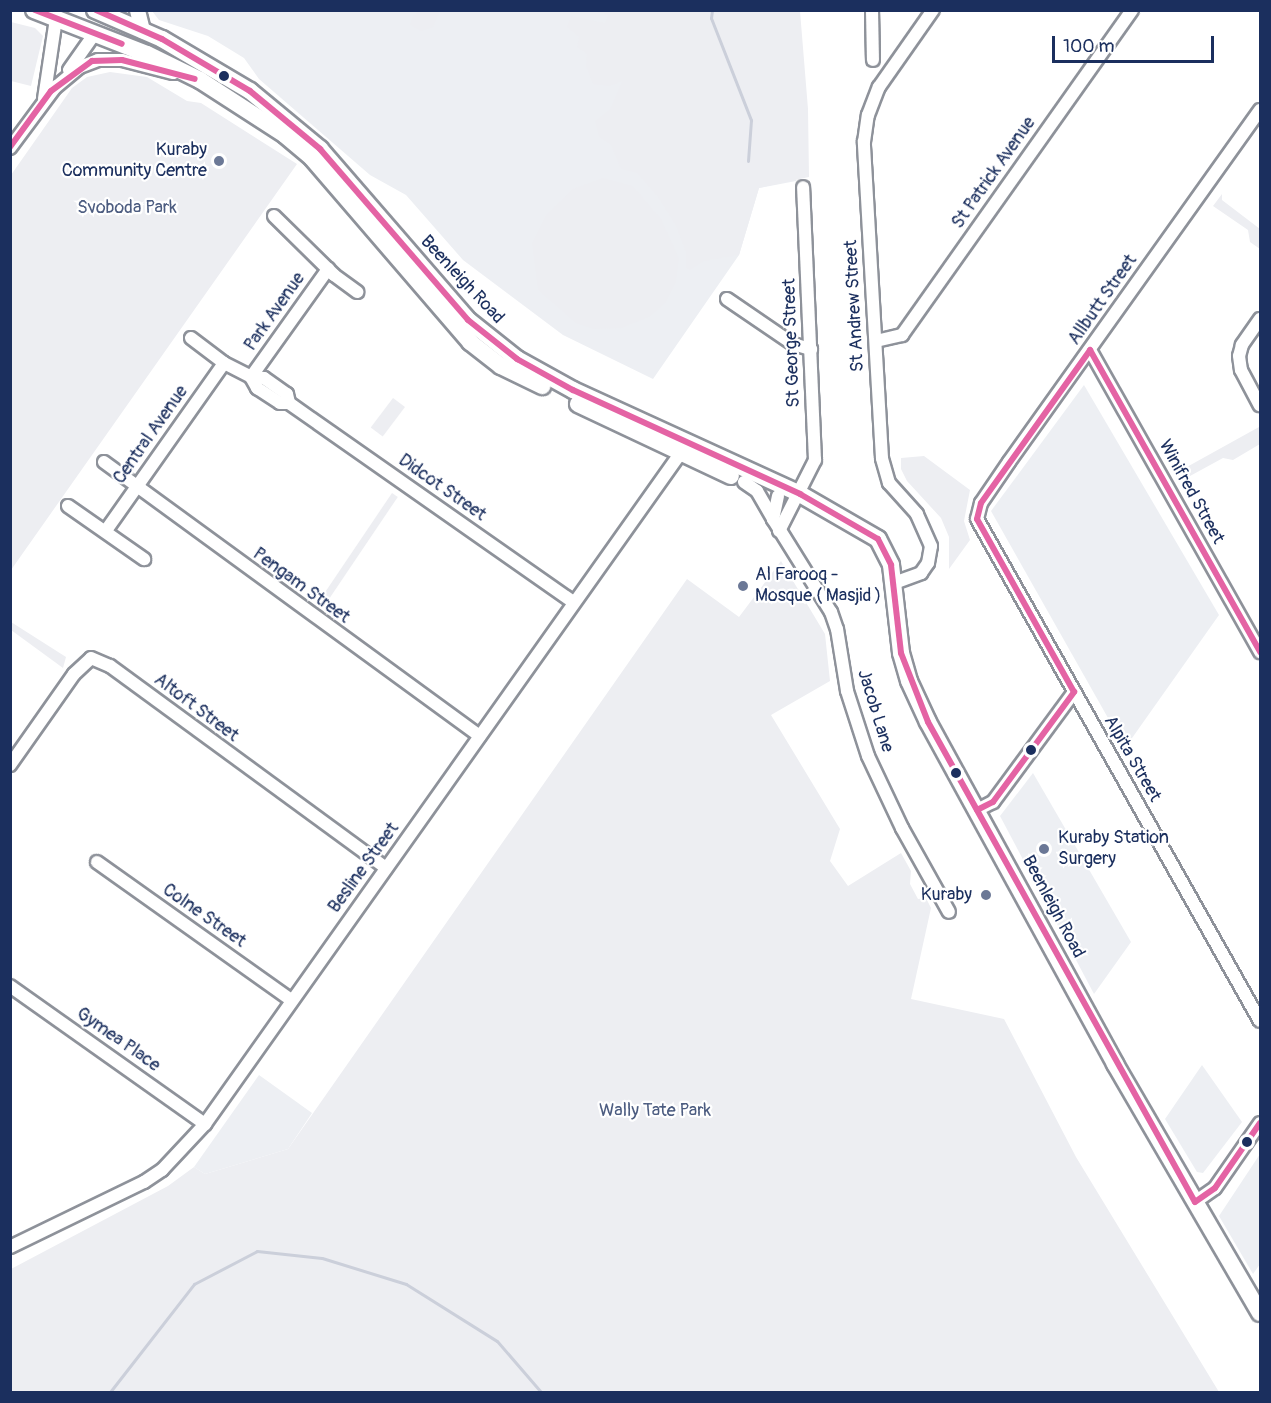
<!DOCTYPE html>
<html>
<head>
<meta charset="utf-8">
<style>
  body { margin:0 }
  #map { position:relative; width:1271px; height:1403px; overflow:hidden; background:#fff; font-family:Pangolin,sans-serif }
  div>[style] { position:absolute }
  .built>* { inset:0; background:#edeff3 }
  .green>* { inset:0; background:#edeef2; transform-origin:0 0 }
  .stream>* { height:3px; margin:-1.5px; padding:0 1.5px; transform-origin:1.5px; border-radius:1.5px; background:#cbcfda }
  .roads { filter:drop-shadow(2px 0 #8e929a) drop-shadow(-2px 0 #8e929a) drop-shadow(0 2px #8e929a) drop-shadow(0 -2px #8e929a) }
  .minor>* { height:12px; margin:-6px; padding:0 6px; transform-origin:6px; border-radius:6px; background:#fff }
  .tertiary>* { height:15px; margin:-7.5px; padding:0 7.5px; transform-origin:7.5px; border-radius:7.5px; background:#fff }
  .secondary>* { height:16px; margin:-8px; padding:0 8px; transform-origin:8px; border-radius:8px; background:#fff }
  .bus-1>* { height:6px; margin:-3px; padding:0 3px; transform-origin:3px; border-radius:3px; background:#e463a4 }
  .dots>* { width:16px; height:16px; translate:-50% -50%; box-sizing:border-box; border:3px solid #fff; border-radius:50% }
  span { translate:-50% -50%; white-space:nowrap; text-align:center; line-height:1.15; -webkit-text-stroke:4.5px #fff; paint-order:stroke }
  .poi-label { font-size:18px; color:#1b2f5e }
  .right { translate:-100% -50%; text-align:right }
  .left { translate:0 -50%; text-align:left }
  .street-label { font-size:18px; color:#1b2f5e }
  .park-label { font-size:18px; color:#4c5c80 }
  .frame { position:absolute; inset:0; border:12px solid #1b2f5e; pointer-events:none }
  .scale { position:absolute; left:1052px; top:36px; width:162px; height:27px; box-sizing:border-box; border:3px solid #1b2f5e; border-top:0; padding-left:8px; font-size:18px; line-height:21px; white-space:nowrap; color:#1b2f5e; -webkit-text-stroke:4px #fff; paint-order:stroke }
</style>
</head>
<body>
<div id="map">
  <div class="built">
    <div style="clip-path:polygon(152px 11px,784px 11px,796px 181px,759px 188px,739px 255px,653px 379px,563px 335px,463px 260px,406px 195px,370px 175px,259px 79px,244px 58px,208px 36px,159px 20px)"></div>
    <div style="clip-path:polygon(1084px 385px,1219px 615px,1125px 748px,991px 511px)"></div>
    <div style="clip-path:polygon(1033px 773px,1131px 942px,1094px 994px,1000px 816px)"></div>
    <div style="clip-path:polygon(1202px 1065px,1242px 1122px,1203px 1173px,1197px 1172px,1165px 1119px)"></div>
    <div style="clip-path:polygon(259px 1075px,312px 1113px,288px 1149px,205px 1174px,194px 1167px)"></div>
    <div style="clip-path:polygon(1260px 1154px,1260px 1264px,1253px 1274px,1219px 1216px)"></div>
  </div>
  <div class="green">
    <div style="clip-path:polygon(420px 11px,440px 11px,433px 27px,421px 31px,410px 25px,413px 16px)"></div>
    <div style="clip-path:polygon(594px 11px,800px 11px,808px 109px,809px 177px,759px 188px,739px 255px,704px 261px,690px 270px,686px 268px,686px 253px,676px 226px,658px 197px,637px 173px,621px 169px,611px 145px,599px 137px,595px 121px,610px 109px,622px 81px,611px 86px,593px 84px,586px 66px,587px 54px,577px 47px,579px 37px,567px 27px,571px 16px,605px 23px,608px 15px)"></div>
    <div style="clip-path:polygon(11px 22px,35px 28px,43px 36px,31px 86px,11px 81px)"></div>
    <div style="clip-path:polygon(110px 72px,147px 77px,187px 101px,201px 103px,297px 164px,11px 570px,11px 175px,72px 88px,87px 77px)"></div>
    <div style="clip-path:polygon(603px 178px,633px 186px,661px 219px,679px 258px,676px 282px,666px 302px,651px 316px,622px 328px,594px 329px,576px 323px,538px 290px,532px 243px,546px 215px,573px 189px)"></div>
    <div style="clip-path:polygon(1222px 194px,1222px 200px,1260px 229px,1260px 249px,1250px 242px,1248px 230px,1213px 206px)"></div>
    <div style="left:393px;top:398px;width:15px;height:37px;rotate:37deg"></div>
    <div style="clip-path:polygon(1259px 427px,1260px 444px,1233px 460px,1223px 458px,1190px 476px,1185px 468px)"></div>
    <div style="clip-path:polygon(924px 456px,970px 490px,964px 521px,970px 540px,949px 569px,949px 537px,941px 518px,907px 481px,901px 469px,901px 458px)"></div>
    <div style="left:392px;top:493px;width:7px;height:123px;rotate:34deg"></div>
    <div style="clip-path:polygon(781px 561px,825px 634px,830px 681px,771px 715px,840px 829px,830px 861px,848px 886px,901px 853px,911px 871px,910px 884px,918px 899px,926px 898px,931px 908px,911px 999px,1004px 1019px,1076px 1157px,1219px 1392px,11px 1392px,11px 1269px,168px 1186px,194px 1167px,205px 1174px,288px 1149px,687px 579px,739px 617px)"></div>
    <div style="clip-path:polygon(11px 622px,66px 657px,63px 668px,11px 630px)"></div>
  </div>
  <div class="stream">
    <div style="left:712px;top:10px;width:8px;rotate:97deg"></div>
    <div style="left:711px;top:18px;width:110px;rotate:68.6deg"></div>
    <div style="left:751px;top:120px;width:41px;rotate:94.2deg"></div>
    <div style="left:110px;top:1392px;width:137px;rotate:-52.1deg"></div>
    <div style="left:194px;top:1284px;width:71px;rotate:-27.6deg"></div>
    <div style="left:257px;top:1251px;width:65px;rotate:6.1deg"></div>
    <div style="left:322px;top:1258px;width:88px;rotate:17.2deg"></div>
    <div style="left:406px;top:1284px;width:107px;rotate:32.1deg"></div>
    <div style="left:497px;top:1341px;width:67px;rotate:49.2deg"></div>
  </div>
  <div class="roads">
    <div class="minor">
      <div style="left:872px;top:10px;width:50px;rotate:88.9deg"></div>
      <div style="left:69px;top:70px;width:45px;rotate:-54.9deg"></div>
      <div style="left:51px;top:91px;width:38px;rotate:-40deg"></div>
      <div style="left:80px;top:67px;width:19px;rotate:-21deg"></div>
      <div style="left:98px;top:60px;width:24px"></div>
      <div style="left:122px;top:60px;width:53px;rotate:14.3deg"></div>
      <div style="left:44px;top:99px;width:81px;rotate:-81.5deg"></div>
      <div style="left:1260px;top:110px;width:432px;rotate:125.5deg"></div>
      <div style="left:1009px;top:462px;width:50px;rotate:124.3deg"></div>
      <div style="left:981px;top:503px;width:16px;rotate:104deg"></div>
      <div style="left:977px;top:519px;width:576px;rotate:60.59deg"></div>
      <div style="left:10px;top:148px;width:77px;rotate:-53.4deg"></div>
      <div style="left:274px;top:216px;width:84px;rotate:44.5deg"></div>
      <div style="left:334px;top:275px;width:29px;rotate:36deg"></div>
      <div style="left:727px;top:299px;width:80px;rotate:34.3deg"></div>
      <div style="left:793px;top:344px;width:19px;rotate:16deg"></div>
      <div style="left:1260px;top:319px;width:32px;rotate:125deg"></div>
      <div style="left:1242px;top:345px;width:11px;rotate:105deg"></div>
      <div style="left:1239px;top:356px;width:14px;rotate:82deg"></div>
      <div style="left:1241px;top:370px;width:40px;rotate:62deg"></div>
      <div style="left:191px;top:338px;width:41px;rotate:37.1deg"></div>
      <div style="left:224px;top:363px;width:30px;rotate:27deg"></div>
      <div style="left:251px;top:377px;width:13px;rotate:4deg"></div>
      <div style="left:264px;top:378px;width:28px;rotate:35deg"></div>
      <div style="left:287px;top:394px;width:9px;rotate:77deg"></div>
      <div style="left:876px;top:341px;width:27px;rotate:-13deg"></div>
      <div style="left:902px;top:335px;width:398px;rotate:-54.7deg"></div>
      <div style="left:1090px;top:350px;width:347px;rotate:60.6deg"></div>
      <div style="left:251px;top:377px;width:13px;rotate:61deg"></div>
      <div style="left:257px;top:388px;width:27px;rotate:33deg"></div>
      <div style="left:280px;top:403px;width:9px"></div>
      <div style="left:289px;top:403px;width:347px;rotate:35deg"></div>
      <div style="left:251px;top:377px;width:133px;rotate:-54.5deg"></div>
      <div style="left:104px;top:462px;width:465px;rotate:36.1deg"></div>
      <div style="left:744px;top:482px;width:16px;rotate:35deg"></div>
      <div style="left:757px;top:491px;width:32px;rotate:60deg"></div>
      <div style="left:778px;top:496px;width:24px;rotate:102deg"></div>
      <div style="left:773px;top:519px;width:110px;rotate:58.1deg"></div>
      <div style="left:831px;top:612px;width:18px;rotate:71deg"></div>
      <div style="left:837px;top:629px;width:63px;rotate:80.8deg"></div>
      <div style="left:847px;top:691px;width:68px;rotate:72.1deg"></div>
      <div style="left:868px;top:756px;width:80px;rotate:64.7deg"></div>
      <div style="left:902px;top:828px;width:96px;rotate:60.8deg"></div>
      <div style="left:68px;top:506px;width:93px;rotate:34.9deg"></div>
      <div style="left:107px;top:529px;width:203px;rotate:-54.8deg"></div>
      <div style="left:779px;top:531px;width:80px;rotate:-63.1deg"></div>
      <div style="left:815px;top:460px;width:273px;rotate:-92.5deg"></div>
      <div style="left:894px;top:583px;width:29px;rotate:-20deg"></div>
      <div style="left:921px;top:573px;width:12px;rotate:-55deg"></div>
      <div style="left:928px;top:563px;width:17px;rotate:-80deg"></div>
      <div style="left:931px;top:546px;width:35px;rotate:-114deg"></div>
      <div style="left:917px;top:514px;width:42px;rotate:-132.1deg"></div>
      <div style="left:889px;top:483px;width:26px;rotate:-106deg"></div>
      <div style="left:882px;top:458px;width:317px;rotate:-93.3deg"></div>
      <div style="left:864px;top:142px;width:27px;rotate:-82deg"></div>
      <div style="left:868px;top:115px;width:30px;rotate:-69deg"></div>
      <div style="left:879px;top:87px;width:94px;rotate:-55deg"></div>
      <div style="left:10px;top:765px;width:111px;rotate:-54.9deg"></div>
      <div style="left:74px;top:674px;width:23px;rotate:-43deg"></div>
      <div style="left:91px;top:658px;width:21px;rotate:23deg"></div>
      <div style="left:110px;top:666px;width:342px;rotate:36.2deg"></div>
      <div style="left:977px;top:810px;width:18px;rotate:-27deg"></div>
      <div style="left:993px;top:802px;width:137px;rotate:-53.6deg"></div>
      <div style="left:97px;top:862px;width:238px;rotate:35.4deg"></div>
      <div style="left:10px;top:986px;width:239px;rotate:35.3deg"></div>
      <div style="left:1195px;top:1202px;width:24px;rotate:-35deg"></div>
      <div style="left:1215px;top:1188px;width:79px;rotate:-55.3deg"></div>
      <div style="left:10px;top:1247px;width:149px;rotate:-25.9deg"></div>
      <div style="left:144px;top:1182px;width:22px;rotate:-34deg"></div>
      <div style="left:162px;top:1170px;width:63px;rotate:-46.9deg"></div>
      <div style="left:205px;top:1124px;width:816px;rotate:-54.67deg"></div>
      <div style="left:677px;top:458px;width:15px;rotate:-70deg"></div>
    </div>
    <div class="tertiary">
      <div style="left:137px;top:10px;width:21px;rotate:76deg"></div>
    </div>
    <div class="secondary">
      <div style="left:34px;top:10px;width:121px;rotate:21.3deg"></div>
      <div style="left:147px;top:54px;width:59px;rotate:26.1deg"></div>
      <div style="left:200px;top:80px;width:101px;rotate:32.9deg"></div>
      <div style="left:285px;top:135px;width:35px;rotate:40deg"></div>
      <div style="left:312px;top:158px;width:243px;rotate:49.3deg"></div>
      <div style="left:470px;top:342px;width:39px;rotate:38deg"></div>
      <div style="left:501px;top:366px;width:46px;rotate:26deg"></div>
      <div style="left:95px;top:10px;width:73px;rotate:23.4deg"></div>
      <div style="left:162px;top:39px;width:102px;rotate:30.6deg"></div>
      <div style="left:250px;top:91px;width:91px;rotate:39.6deg"></div>
      <div style="left:320px;top:149px;width:226px;rotate:49.1deg"></div>
      <div style="left:468px;top:320px;width:63px;rotate:38.5deg"></div>
      <div style="left:517px;top:359px;width:64px;rotate:29deg"></div>
      <div style="left:573px;top:390px;width:250px;rotate:24.6deg"></div>
      <div style="left:800px;top:494px;width:90px;rotate:30deg"></div>
      <div style="left:878px;top:539px;width:29px;rotate:63deg"></div>
      <div style="left:891px;top:565px;width:89px;rotate:83.5deg"></div>
      <div style="left:901px;top:653px;width:29px;rotate:74deg"></div>
      <div style="left:909px;top:681px;width:45px;rotate:65.1deg"></div>
      <div style="left:928px;top:722px;width:390px;rotate:61.3deg"></div>
      <div style="left:1115px;top:1064px;width:288px;rotate:59.8deg"></div>
      <div style="left:578px;top:404px;width:169px;rotate:25.2deg"></div>
    </div>
  </div>
  <div class="bus-1">
    <div style="left:35px;top:10px;width:93px;rotate:21.3deg"></div>
    <div style="left:96px;top:10px;width:72px;rotate:23.7deg"></div>
    <div style="left:162px;top:39px;width:102px;rotate:30.6deg"></div>
    <div style="left:250px;top:91px;width:91px;rotate:39.6deg"></div>
    <div style="left:320px;top:149px;width:226px;rotate:49.1deg"></div>
    <div style="left:468px;top:320px;width:63px;rotate:38.5deg"></div>
    <div style="left:517px;top:359px;width:64px;rotate:29deg"></div>
    <div style="left:573px;top:390px;width:250px;rotate:24.6deg"></div>
    <div style="left:800px;top:494px;width:90px;rotate:30deg"></div>
    <div style="left:878px;top:539px;width:29px;rotate:63deg"></div>
    <div style="left:891px;top:565px;width:89px;rotate:83.5deg"></div>
    <div style="left:901px;top:653px;width:74px;rotate:68.6deg"></div>
    <div style="left:928px;top:722px;width:549px;rotate:60.92deg"></div>
    <div style="left:10px;top:147px;width:69px;rotate:-53.8deg"></div>
    <div style="left:51px;top:91px;width:51px;rotate:-36.2deg"></div>
    <div style="left:92px;top:61px;width:30px;rotate:-2deg"></div>
    <div style="left:122px;top:60px;width:75px;rotate:14.6deg"></div>
    <div style="left:1090px;top:350px;width:347px;rotate:60.6deg"></div>
    <div style="left:1074px;top:692px;width:198px;rotate:-119.3deg"></div>
    <div style="left:977px;top:519px;width:16px;rotate:-76deg"></div>
    <div style="left:981px;top:503px;width:188px;rotate:-54.5deg"></div>
    <div style="left:977px;top:810px;width:18px;rotate:-27deg"></div>
    <div style="left:993px;top:802px;width:137px;rotate:-53.6deg"></div>
    <div style="left:1195px;top:1202px;width:24px;rotate:-35deg"></div>
    <div style="left:1215px;top:1188px;width:79px;rotate:-55.3deg"></div>
  </div>
  <div class="dots">
    <div style="left:224px;top:76px;background:#1b2f5e"></div>
    <div style="left:219px;top:161px;background:#6b7896"></div>
    <div style="left:743px;top:586px;background:#6b7896"></div>
    <div style="left:1031px;top:750px;background:#1b2f5e"></div>
    <div style="left:956px;top:773px;background:#1b2f5e"></div>
    <div style="left:1044px;top:849px;background:#6b7896"></div>
    <div style="left:986px;top:895px;background:#6b7896"></div>
    <div style="left:1247px;top:1142px;background:#1b2f5e"></div>
  </div>
  <div class="poi-label">
    <span class="right" style="left:207px;top:161px">Kuraby<br>Community Centre</span>
    <span class="left" style="left:755px;top:586px">Al Farooq -<br>Mosque ( Masjid )</span>
    <span class="left" style="left:1058px;top:849px">Kuraby Station<br>Surgery</span>
    <span class="right" style="left:972px;top:895px">Kuraby</span>
  </div>
  <div class="street-label">
    <span style="left:994px;top:173px;rotate:-55deg">St Patrick Avenue</span>
    <span style="left:462px;top:280px;rotate:47deg">Beenleigh Road</span>
    <span style="left:1103px;top:300px;rotate:-55deg">Allbutt Street</span>
    <span style="left:855px;top:306px;rotate:-93deg">St Andrew Street</span>
    <span style="left:275px;top:312px;rotate:-55deg">Park Avenue</span>
    <span style="left:792px;top:343px;rotate:-92deg">St George Street</span>
    <span style="left:151px;top:435px;rotate:-55deg">Central Avenue</span>
    <span style="left:442px;top:488px;rotate:35deg">Didcot Street</span>
    <span style="left:1191px;top:492px;rotate:61deg">Winifred Street</span>
    <span style="left:301px;top:586px;rotate:36deg">Pengam Street</span>
    <span style="left:196px;top:708px;rotate:37deg">Altoft Street</span>
    <span style="left:875px;top:711px;rotate:73deg">Jacob Lane</span>
    <span style="left:1132px;top:759px;rotate:60deg">Alpita Street</span>
    <span style="left:364px;top:868px;rotate:-54deg">Besline Street</span>
    <span style="left:1053px;top:907px;rotate:62deg">Beenleigh Road</span>
    <span style="left:204px;top:916px;rotate:35deg">Colne Street</span>
    <span style="left:118px;top:1040px;rotate:35deg">Gymea Place</span>
  </div>
  <div class="park-label">
    <span style="left:127px;top:208px">Svoboda Park</span>
    <span style="left:655px;top:1111px">Wally Tate Park</span>
  </div>
  <div class="frame"></div>
  <div class="scale">100 m</div>
</div>
</body>
</html>
